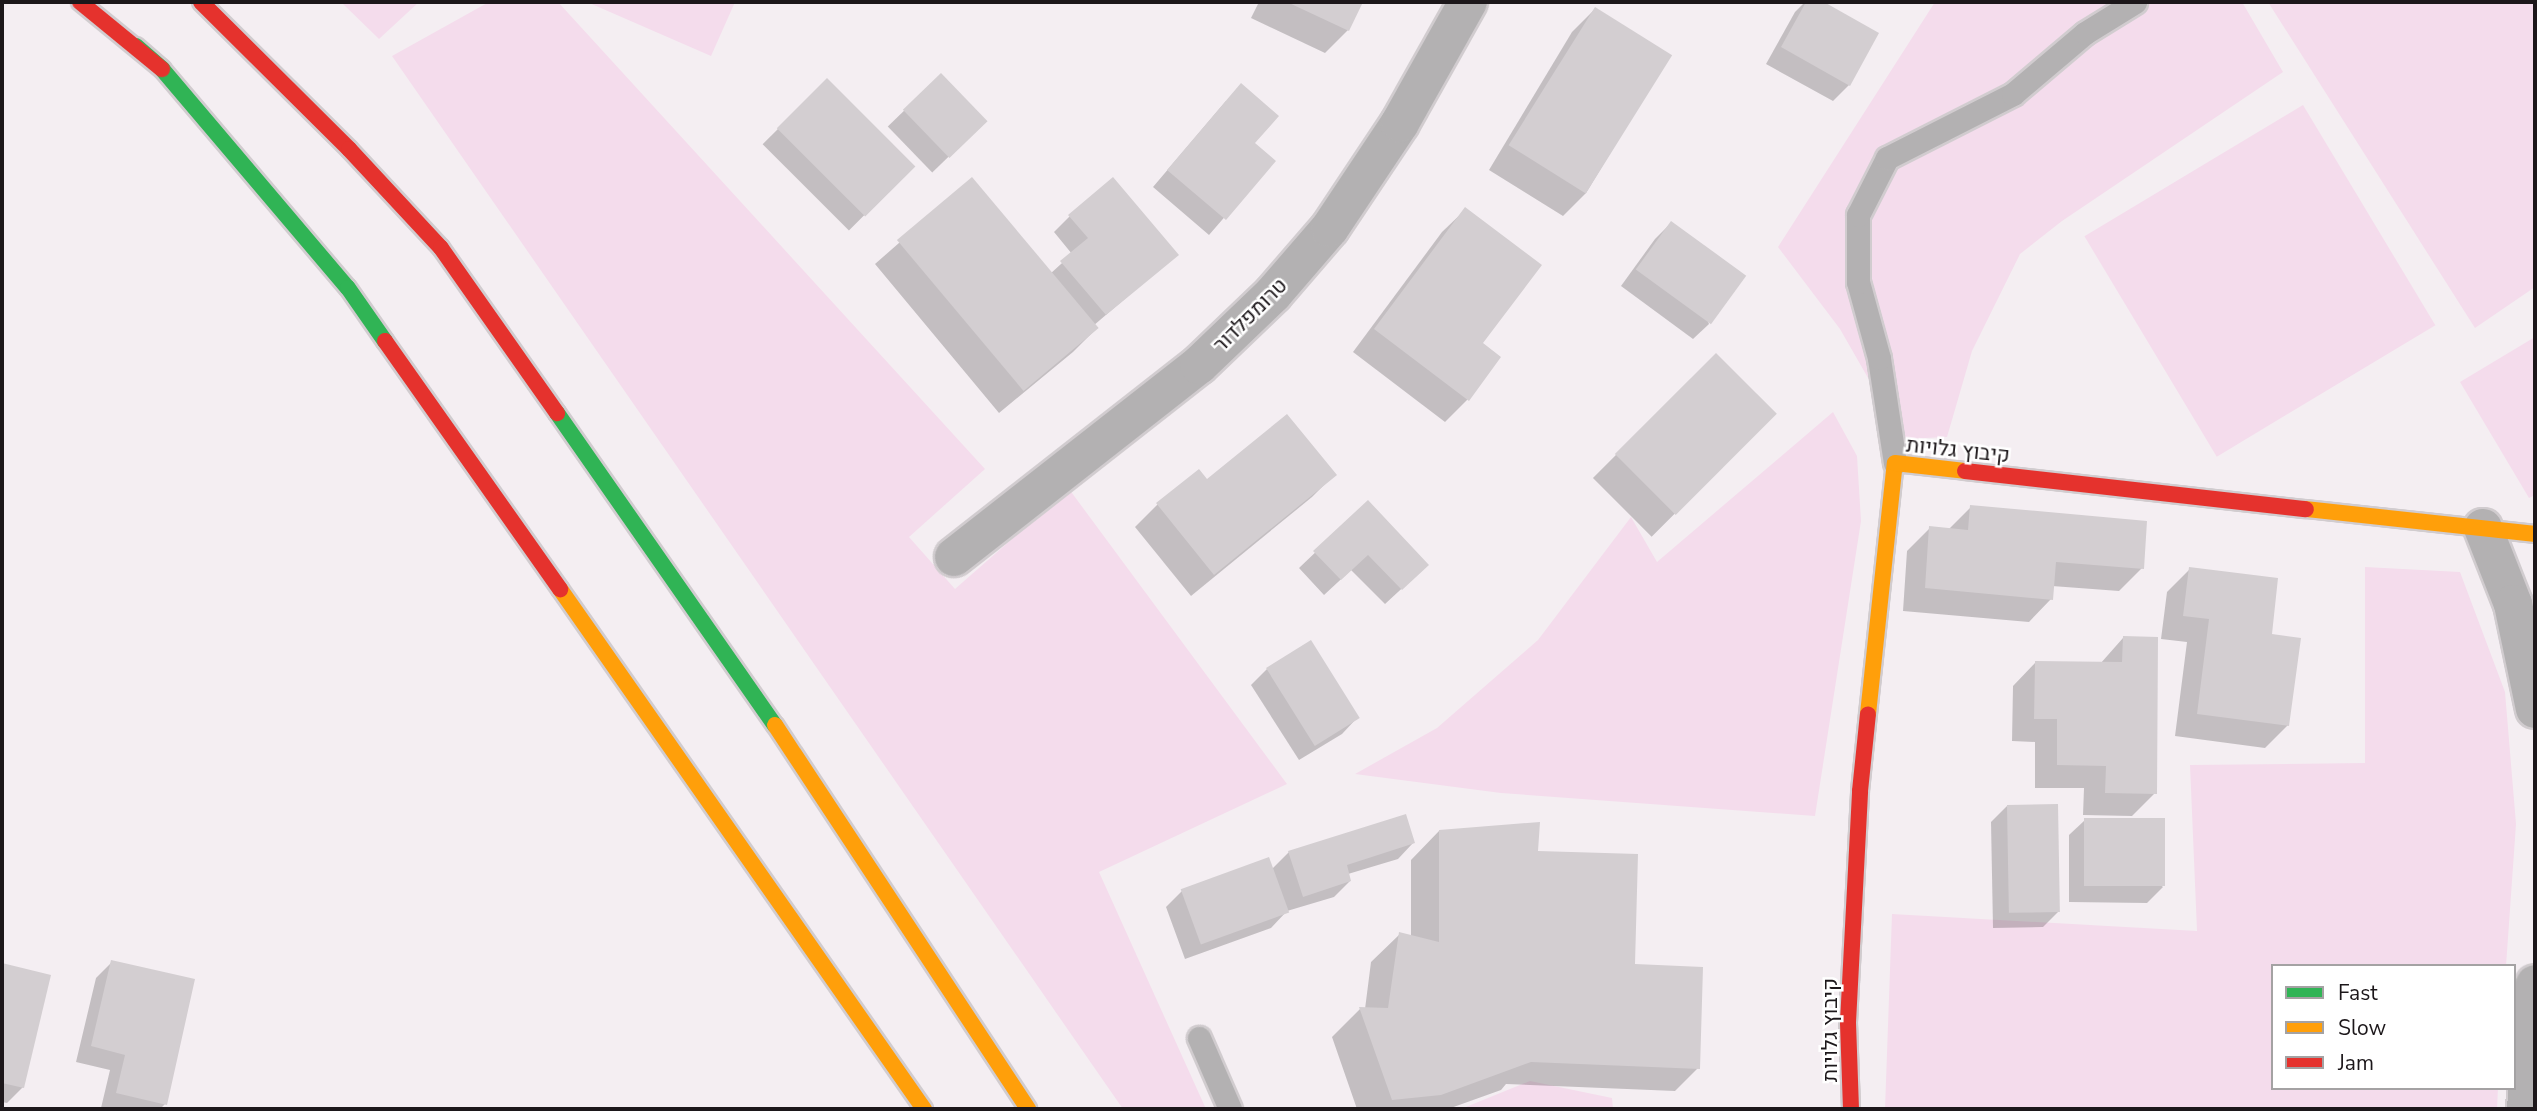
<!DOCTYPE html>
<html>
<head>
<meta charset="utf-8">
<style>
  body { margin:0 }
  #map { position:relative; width:2537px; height:1111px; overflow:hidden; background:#f4eef2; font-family:"Nunito Sans",Heebo,sans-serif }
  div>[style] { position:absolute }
  .green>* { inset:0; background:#f4dcec; transform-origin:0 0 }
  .shadow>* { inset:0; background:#0003; transform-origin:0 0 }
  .building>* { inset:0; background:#d3ced1; transform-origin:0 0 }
  .roads { filter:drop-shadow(2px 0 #d1cccf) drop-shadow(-2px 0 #d1cccf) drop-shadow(0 2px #d1cccf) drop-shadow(0 -2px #d1cccf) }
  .lane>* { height:23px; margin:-11.5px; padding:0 11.5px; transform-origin:11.5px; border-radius:11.5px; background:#b3b1b2 }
  .street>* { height:38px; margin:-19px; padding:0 19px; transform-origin:19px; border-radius:19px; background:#b3b1b2 }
  .fast>* { height:16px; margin:-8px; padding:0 8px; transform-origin:8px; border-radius:8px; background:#30b455 }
  .slow>* { height:16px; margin:-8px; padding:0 8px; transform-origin:8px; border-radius:8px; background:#ff9f0a }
  .jam>* { height:16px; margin:-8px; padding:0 8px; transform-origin:8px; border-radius:8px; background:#e5322d }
  span { translate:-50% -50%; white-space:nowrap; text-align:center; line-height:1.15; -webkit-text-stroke:5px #fff; paint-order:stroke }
  .street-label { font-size:21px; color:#1c171a }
  .frame { position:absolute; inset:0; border:4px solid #1c171a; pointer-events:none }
  .legend { position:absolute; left:2271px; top:964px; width:245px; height:126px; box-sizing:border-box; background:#fff; border:2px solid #a4a2a3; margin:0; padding:9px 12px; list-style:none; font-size:21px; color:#1c171a }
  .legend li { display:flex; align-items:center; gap:14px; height:35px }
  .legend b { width:35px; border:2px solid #a4a2a3 }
</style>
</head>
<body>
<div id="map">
  <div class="green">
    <div style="clip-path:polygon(341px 2px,419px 2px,379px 39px)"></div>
    <div style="clip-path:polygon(489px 2px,558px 2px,985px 469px,909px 537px,955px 589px,1069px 489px,1287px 784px,1099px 872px,1206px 1109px,1123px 1109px,392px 56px)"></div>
    <div style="clip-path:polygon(587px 2px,735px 2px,711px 56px)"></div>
    <div style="clip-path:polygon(1935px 2px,2242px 2px,2283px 72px,2062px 221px,2020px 254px,1972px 351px,1947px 437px,1903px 439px,1840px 329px,1778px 247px)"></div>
    <div style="clip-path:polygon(2268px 2px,2535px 2px,2535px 287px,2475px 328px)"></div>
    <div style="left:2303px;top:105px;width:257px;height:255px;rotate:59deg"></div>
    <div style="clip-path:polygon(2535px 337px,2535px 495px,2529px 498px,2460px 382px)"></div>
    <div style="clip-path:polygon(1833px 412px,1857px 456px,1861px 521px,1815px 816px,1501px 793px,1355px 774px,1437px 728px,1538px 640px,1631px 517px,1657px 562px)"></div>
    <div style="clip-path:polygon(2365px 567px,2460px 572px,2505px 692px,2516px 824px,2506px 966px,2273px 966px,2273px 1088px,2498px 1088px,2497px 1109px,1885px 1109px,1892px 914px,2197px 931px,2190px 765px,2365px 763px)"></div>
    <div style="clip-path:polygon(1530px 1081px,1612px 1098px,1613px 1109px,1461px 1109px)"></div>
  </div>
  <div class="shadow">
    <div style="clip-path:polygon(1259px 2px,1361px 2px,1348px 30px,1325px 53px,1251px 18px)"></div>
    <div style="clip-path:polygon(1805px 2px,1821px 2px,1877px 34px,1849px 85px,1833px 101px,1766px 64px,1795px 12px)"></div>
    <div style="clip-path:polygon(1595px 9px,1669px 56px,1586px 193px,1563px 216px,1489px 170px,1572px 32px)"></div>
    <div style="left:941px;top:75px;width:64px;height:74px;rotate:46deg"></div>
    <div style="left:827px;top:80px;width:122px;height:91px;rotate:45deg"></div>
    <div style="clip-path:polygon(1226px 101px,1253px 143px,1273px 161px,1209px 235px,1153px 187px)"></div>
    <div style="clip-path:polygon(972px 179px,1050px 274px,1072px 254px,1054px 232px,1070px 216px,1176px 255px,1093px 326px,1096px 329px,1073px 352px,999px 413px,875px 264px)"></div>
    <div style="clip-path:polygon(1465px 210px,1481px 343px,1468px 399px,1445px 422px,1353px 352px,1442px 232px)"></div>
    <div style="clip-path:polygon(1671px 223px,1709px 324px,1693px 339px,1621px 286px,1655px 239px)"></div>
    <div style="left:1716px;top:355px;width:83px;height:174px;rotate:45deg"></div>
    <div style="clip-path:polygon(1334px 475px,1312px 497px,1191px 596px,1135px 527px,1158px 504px,1207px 481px)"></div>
    <div style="clip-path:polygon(1367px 503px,1411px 580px,1385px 604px,1351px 570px,1324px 595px,1299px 568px)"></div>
    <div style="clip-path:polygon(1971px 507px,2142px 568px,2119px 591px,2052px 586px,2051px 599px,2029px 622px,1903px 611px,1907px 551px,1930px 528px,1949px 529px)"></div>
    <div style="clip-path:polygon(2190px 569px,2270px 635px,2288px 725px,2265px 748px,2175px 736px,2187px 642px,2161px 639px,2167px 592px)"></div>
    <div style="clip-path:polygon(2123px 638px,2155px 793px,2132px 816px,2083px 815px,2084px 788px,2035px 788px,2035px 742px,2012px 741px,2013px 686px,2035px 663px,2100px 664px)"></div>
    <div style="clip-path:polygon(1267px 669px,1357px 718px,1342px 734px,1299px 760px,1251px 685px)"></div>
    <div style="clip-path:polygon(2007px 806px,2059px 911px,2043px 927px,1993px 928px,1991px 822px)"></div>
    <div style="clip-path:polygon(2085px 820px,2163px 887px,2147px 903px,2069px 902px,2069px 835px)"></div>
    <div style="clip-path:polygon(1439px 831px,1537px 852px,1633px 966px,1698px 1068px,1675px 1091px,1506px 1084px,1501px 1090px,1448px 1109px,1357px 1109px,1332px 1037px,1360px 1009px,1365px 1009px,1371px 962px,1400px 934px,1411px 937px,1411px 860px)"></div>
    <div style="clip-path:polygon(1413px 843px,1398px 859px,1348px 874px,1350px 881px,1334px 897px,1287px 911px,1271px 928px,1185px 959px,1166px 907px,1182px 891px,1271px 870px,1289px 852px)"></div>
    <div style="clip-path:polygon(112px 962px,165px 1104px,160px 1109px,101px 1108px,110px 1070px,76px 1062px,96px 978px)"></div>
    <div style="clip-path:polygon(2px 965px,49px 976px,23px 1087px,7px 1103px,2px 1102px)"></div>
  </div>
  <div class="building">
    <div style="clip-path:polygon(1287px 2px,1363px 2px,1349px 31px)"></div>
    <div style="clip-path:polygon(1806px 2px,1824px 2px,1879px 33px,1850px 86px,1781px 47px)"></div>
    <div style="left:1595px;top:7px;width:91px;height:163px;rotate:32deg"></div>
    <div style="left:941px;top:73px;width:67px;height:53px;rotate:46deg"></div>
    <div style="left:827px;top:78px;width:125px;height:71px;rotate:45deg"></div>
    <div style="clip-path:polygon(1241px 83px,1279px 116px,1255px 143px,1276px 161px,1226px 220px,1167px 170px)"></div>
    <div style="left:972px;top:177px;width:197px;height:98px;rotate:50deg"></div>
    <div style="clip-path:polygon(1113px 177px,1179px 255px,1106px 315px,1060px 261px,1088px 238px,1068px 215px)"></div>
    <div style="clip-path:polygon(1465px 207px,1542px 265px,1483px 343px,1501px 357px,1469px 401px,1374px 329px)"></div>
    <div style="left:1671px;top:221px;width:93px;height:60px;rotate:36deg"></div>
    <div style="left:1716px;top:353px;width:86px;height:143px;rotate:45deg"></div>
    <div style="clip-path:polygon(1287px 414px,1337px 475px,1214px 575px,1156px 503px,1199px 469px,1207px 479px)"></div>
    <div style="clip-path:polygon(1368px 500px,1429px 565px,1402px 590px,1368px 555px,1341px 580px,1313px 551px)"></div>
    <div style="clip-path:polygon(1970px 505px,2147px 521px,2144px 569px,2056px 562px,2053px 600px,1925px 588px,1929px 526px,1968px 530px)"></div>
    <div style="clip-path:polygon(2189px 567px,2278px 578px,2272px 634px,2301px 638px,2289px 726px,2197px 714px,2209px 619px,2183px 616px)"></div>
    <div style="clip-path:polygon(2123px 636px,2158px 637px,2157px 794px,2105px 793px,2106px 766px,2057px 765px,2057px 719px,2034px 719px,2035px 661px,2122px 662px)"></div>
    <div style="left:1311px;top:640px;width:92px;height:53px;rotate:58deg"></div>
    <div style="left:2058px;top:804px;width:108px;height:51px;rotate:89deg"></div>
    <div style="clip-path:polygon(1406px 814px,1415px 843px,1347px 865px,1351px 881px,1303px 897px,1288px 851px)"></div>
    <div style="left:2084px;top:818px;width:81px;height:68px"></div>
    <div style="clip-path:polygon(1540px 822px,1538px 851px,1638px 854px,1635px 964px,1703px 967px,1700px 1069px,1531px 1062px,1441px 1095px,1392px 1100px,1359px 1007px,1388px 1008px,1399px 932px,1439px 942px,1439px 830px)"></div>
    <div style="left:1269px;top:857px;width:59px;height:94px;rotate:70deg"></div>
    <div style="clip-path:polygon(111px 960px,195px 979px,167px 1105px,116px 1093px,125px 1055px,91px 1046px)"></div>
    <div style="clip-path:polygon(2px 963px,51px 975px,24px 1088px,2px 1083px)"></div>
  </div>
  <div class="roads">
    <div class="lane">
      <div style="left:1895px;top:463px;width:106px;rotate:-98.7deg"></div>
      <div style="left:1879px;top:358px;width:79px;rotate:-105.4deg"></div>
      <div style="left:1858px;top:282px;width:67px;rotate:-90deg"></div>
      <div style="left:1858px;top:215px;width:64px;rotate:-63deg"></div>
      <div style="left:1887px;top:158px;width:141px;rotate:-26.9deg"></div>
      <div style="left:2013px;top:94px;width:94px;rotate:-40.3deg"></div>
      <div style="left:2085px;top:33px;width:59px;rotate:-31.8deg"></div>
      <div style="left:1199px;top:1038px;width:77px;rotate:66.4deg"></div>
    </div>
    <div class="street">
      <div style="left:2483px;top:528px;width:82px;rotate:68.5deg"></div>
      <div style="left:2513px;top:604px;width:107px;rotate:78.2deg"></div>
      <div style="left:954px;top:557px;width:311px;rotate:-38.1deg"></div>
      <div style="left:1199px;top:365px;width:103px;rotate:-43.8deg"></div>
      <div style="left:1273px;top:294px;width:87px;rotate:-49.2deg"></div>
      <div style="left:1330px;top:228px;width:126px;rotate:-56.3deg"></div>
      <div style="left:1400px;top:123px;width:139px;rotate:-60.7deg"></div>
      <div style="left:2526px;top:1109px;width:125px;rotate:-85.9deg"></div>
    </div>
    <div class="fast">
      <div style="left:136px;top:46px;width:35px;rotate:41deg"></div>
      <div style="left:162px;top:69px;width:287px;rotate:49.7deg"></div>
      <div style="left:348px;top:288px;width:65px;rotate:55.1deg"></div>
      <div style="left:557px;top:413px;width:381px;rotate:55.1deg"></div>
    </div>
    <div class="slow">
      <div style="left:2306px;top:509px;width:230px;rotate:6.2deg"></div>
      <div style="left:560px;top:589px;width:635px;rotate:55.01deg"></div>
      <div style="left:1868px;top:714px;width:252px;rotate:-83.9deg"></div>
      <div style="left:1895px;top:463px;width:70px;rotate:6.5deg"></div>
      <div style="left:775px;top:725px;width:460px;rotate:56.6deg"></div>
    </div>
    <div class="jam">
      <div style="left:80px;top:2px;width:106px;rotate:39.3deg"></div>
      <div style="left:201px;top:2px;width:209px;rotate:44.8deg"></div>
      <div style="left:349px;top:149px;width:135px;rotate:47.1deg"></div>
      <div style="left:441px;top:248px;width:202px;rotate:54.9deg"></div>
      <div style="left:385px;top:341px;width:304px;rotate:54.8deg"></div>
      <div style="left:1965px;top:471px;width:343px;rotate:6.4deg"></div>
      <div style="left:1851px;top:1109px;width:87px;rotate:-92deg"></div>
      <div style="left:1848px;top:1022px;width:231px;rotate:-87deg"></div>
      <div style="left:1860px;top:791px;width:77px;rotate:-84.1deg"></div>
    </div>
  </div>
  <div class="street-label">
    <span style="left:1250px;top:315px;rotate:-45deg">טרומפלדור</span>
    <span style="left:1958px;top:450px;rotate:6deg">קיבוץ גלויות</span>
    <span style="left:1830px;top:1030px;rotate:-90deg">קיבוץ גלויות</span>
  </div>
  <div class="frame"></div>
  <ul class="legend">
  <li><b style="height:9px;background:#30b455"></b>Fast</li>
  <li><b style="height:9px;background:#ff9f0a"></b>Slow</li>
  <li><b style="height:9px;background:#e5322d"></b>Jam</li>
  </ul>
</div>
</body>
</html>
